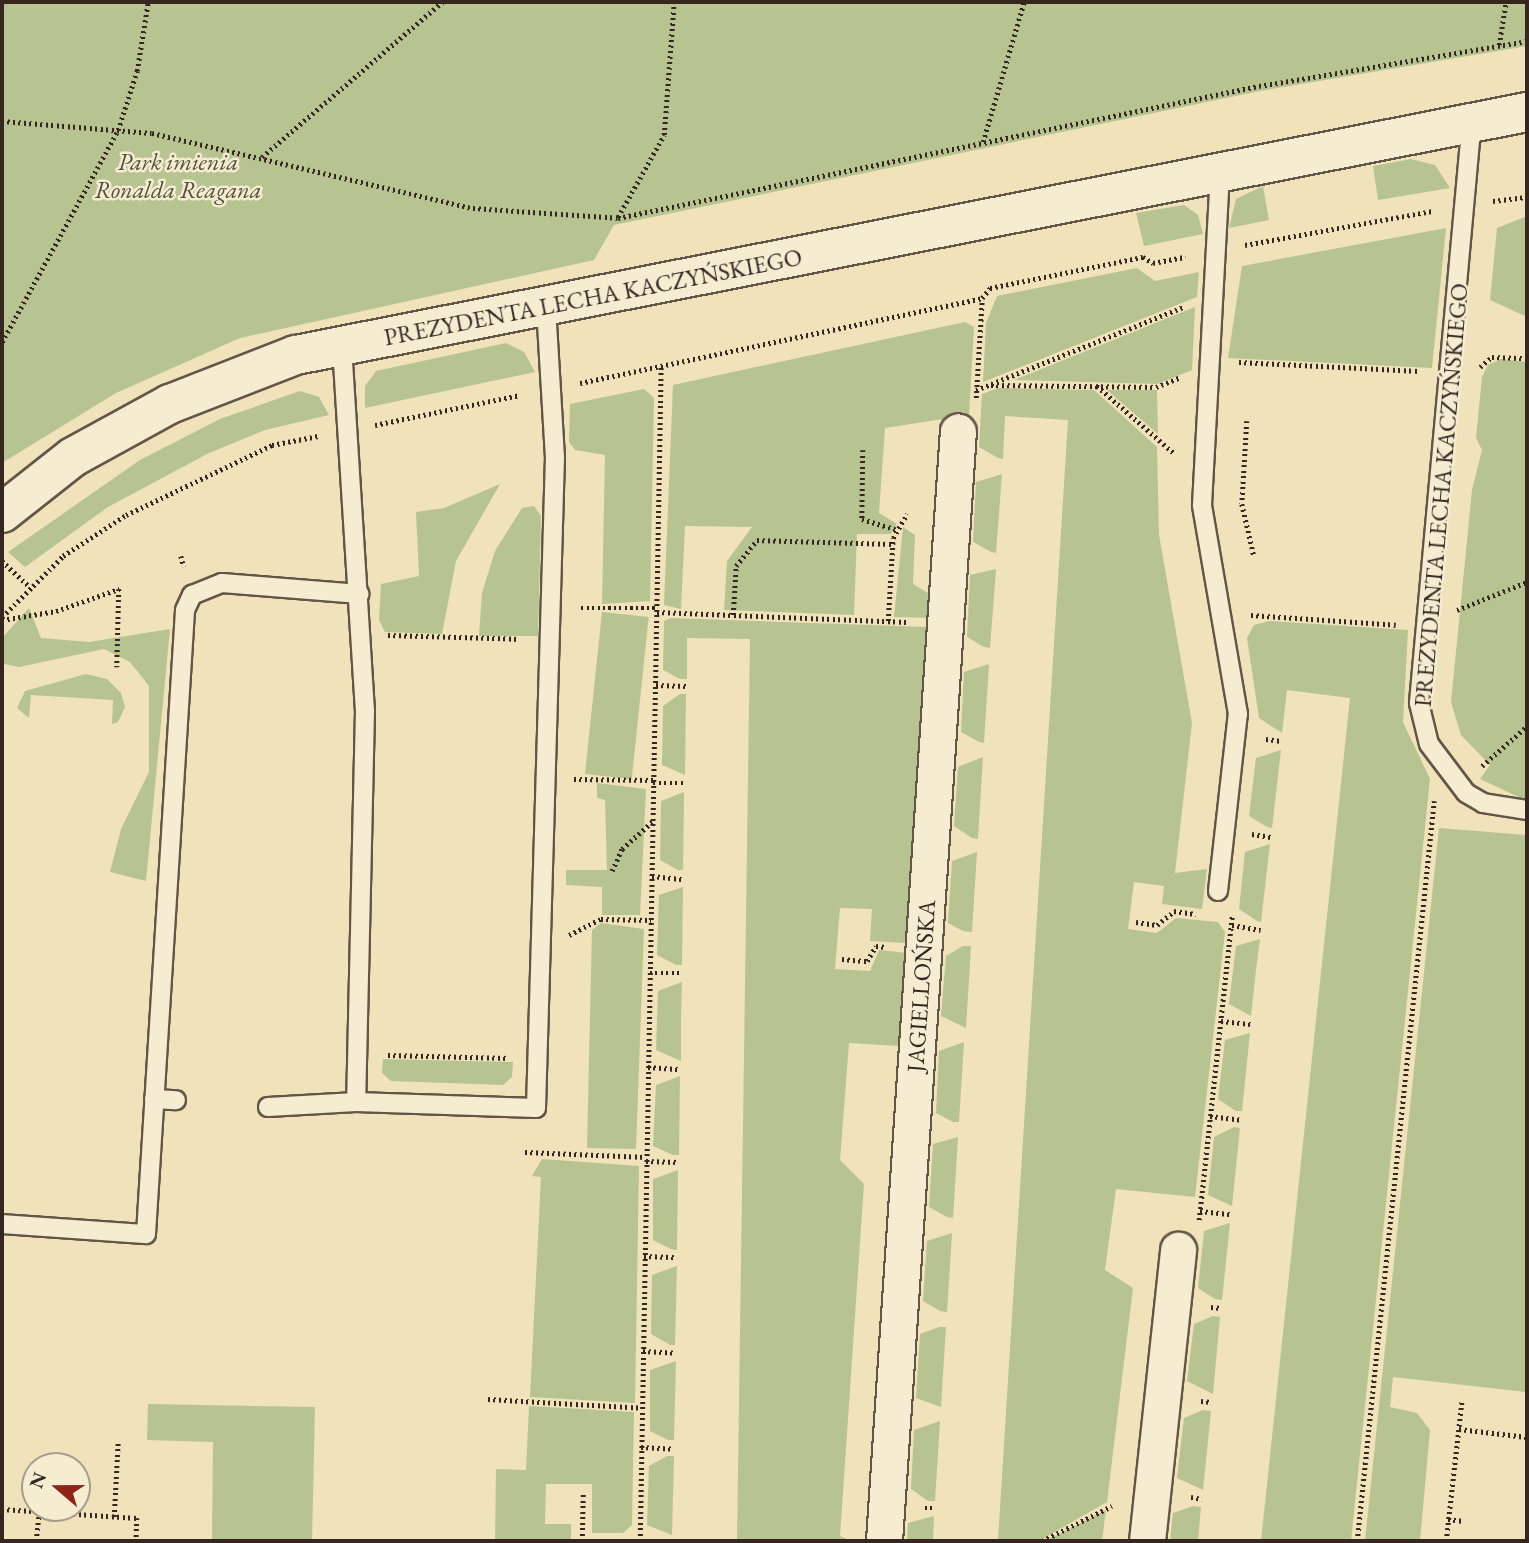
<!DOCTYPE html>
<html>
<head>
<meta charset="utf-8">
<style>
  body { margin:0 }
  #map { position:relative; width:1529px; height:1543px; overflow:hidden; background:#f0e2ba; font-family:"EB Garamond",serif }
  div>[style] { position:absolute }
  .green>* { inset:0; background:#b7c491; transform-origin:0 0 }
  .path>* { height:4.5px; margin-top:-2.25px; transform-origin:0; background:repeating-linear-gradient(90deg,#352720 0 2px,transparent 0 5.5px) }
  .roads { filter:drop-shadow(2px 0 #645646) drop-shadow(-2px 0 #645646) drop-shadow(0 2px #645646) drop-shadow(0 -2px #645646) }
  .lane>* { height:18px; margin:-9px; padding:0 9px; transform-origin:9px; border-radius:9px; background:#f5ecd2 }
  .street>* { height:35px; margin:-17.5px; padding:0 17.5px; transform-origin:17.5px; border-radius:17.5px; background:#f5ecd2 }
  .secondary>* { height:38px; margin:-19px; padding:0 19px; transform-origin:19px; border-radius:19px; background:#f5ecd2 }
  span { translate:-50% -50%; white-space:nowrap; text-align:center; line-height:1.15; -webkit-text-stroke:5px #f5ecd2; paint-order:stroke }
  .park-label { font-size:24px; color:#564e3c; font-style:italic }
  .street-label { font-size:24px; color:#352720 }
  .frame { position:absolute; inset:0; border:4px solid #352720; pointer-events:none }
  .north { position:absolute; left:21px; top:1452px; width:70px; height:70px; box-sizing:border-box; background:#f5ecd2; border:2px solid #a89d8b; border-radius:50%; rotate:290deg; font-size:19px; font-weight:700; line-height:28px; text-align:center; color:#352720 }
  .north::after { content:''; display:block; margin:auto; width:24px; height:32px; background:#8f2418; clip-path:polygon(50% 0,100% 100%,50% 72%,0 100%) }
</style>
</head>
<body>
<div id="map">
  <div class="green">
    <div style="clip-path:polygon(2px 2px,1527px 2px,1527px 46px,1260px 91px,614px 225px,594px 260px,240px 338px,116px 393px,2px 463px)"></div>
    <div style="clip-path:polygon(1411px 159px,1435px 165px,1450px 188px,1378px 200px,1373px 166px)"></div>
    <div style="clip-path:polygon(1263px 186px,1269px 220px,1229px 228px,1236px 199px)"></div>
    <div style="clip-path:polygon(1184px 205px,1198px 215px,1203px 234px,1144px 246px,1136px 213px)"></div>
    <div style="clip-path:polygon(1527px 216px,1527px 317px,1490px 300px,1497px 228px)"></div>
    <div style="clip-path:polygon(1446px 228px,1432px 368px,1228px 358px,1242px 266px)"></div>
    <div style="clip-path:polygon(1137px 268px,1155px 281px,1199px 272px,1197px 297px,983px 382px,986px 323px,997px 296px)"></div>
    <div style="clip-path:polygon(1195px 307px,1192px 370px,1157px 384px,1014px 380px)"></div>
    <div style="clip-path:polygon(965px 322px,974px 327px,969px 415px,885px 428px,879px 513px,897px 524px,891px 534px,857px 534px,854px 615px,724px 610px,727px 561px,752px 527px,685px 526px,681px 609px,664px 605px,673px 385px)"></div>
    <div style="clip-path:polygon(506px 343px,524px 352px,535px 372px,365px 408px,365px 386px,376px 371px)"></div>
    <div style="clip-path:polygon(1501px 359px,1527px 362px,1527px 801px,1480px 779px,1490px 765px,1461px 735px,1451px 702px,1472px 490px,1482px 450px,1476px 438px,1482px 377px,1488px 365px)"></div>
    <div style="clip-path:polygon(998px 388px,1094px 390px,1157px 447px,1159px 535px,1192px 723px,1175px 873px,1207px 869px,1202px 909px,1162px 904px,1164px 886px,1134px 882px,1128px 929px,1157px 933px,1176px 918px,1218px 922px,1225px 932px,1195px 1197px,1116px 1189px,1105px 1270px,1133px 1288px,1107px 1502px,1039px 1541px,998px 1541px,1068px 420px,1005px 416px,1003px 459px,998px 458px,979px 447px,982px 394px)"></div>
    <div style="clip-path:polygon(644px 389px,654px 398px,650px 601px,602px 604px,605px 455px,575px 450px,569px 442px,570px 404px)"></div>
    <div style="clip-path:polygon(1107px 390px,1157px 390px,1158px 434px)"></div>
    <div style="clip-path:polygon(300px 391px,319px 397px,329px 415px,265px 430px,209px 453px,108px 507px,25px 567px,8px 552px,140px 460px,220px 419px)"></div>
    <div style="clip-path:polygon(1002px 474px,996px 553px,991px 552px,973px 542px,976px 482px)"></div>
    <div style="clip-path:polygon(500px 484px,456px 561px,442px 634px,385px 632px,379px 620px,381px 584px,419px 576px,416px 512px,444px 508px)"></div>
    <div style="clip-path:polygon(534px 506px,541px 516px,538px 636px,479px 636px,482px 593px,495px 551px,522px 508px)"></div>
    <div style="clip-path:polygon(903px 527px,915px 535px,913px 584px,938px 599px,936px 618px,894px 617px)"></div>
    <div style="clip-path:polygon(996px 569px,990px 648px,984px 647px,967px 637px,970px 575px)"></div>
    <div style="clip-path:polygon(29px 608px,41px 638px,89px 642px,170px 629px,146px 881px,110px 872px,121px 829px,149px 772px,149px 686px,130px 662px,104px 649px,19px 667px,4px 664px,2px 638px)"></div>
    <div style="left:602px;top:612px;width:47px;height:163px;rotate:6deg"></div>
    <div style="clip-path:polygon(671px 618px,927px 627px,907px 943px,870px 941px,872px 909px,840px 908px,835px 969px,870px 971px,879px 950px,907px 953px,900px 1046px,849px 1043px,840px 1160px,864px 1184px,840px 1536px,851px 1541px,737px 1541px,750px 639px,687px 638px,687px 679px,680px 679px,663px 670px,664px 621px)"></div>
    <div style="clip-path:polygon(1269px 621px,1408px 630px,1403px 722px,1430px 779px,1351px 1541px,1261px 1541px,1350px 698px,1287px 690px,1282px 733px,1259px 718px,1247px 638px,1254px 625px)"></div>
    <div style="clip-path:polygon(989px 664px,984px 743px,979px 742px,961px 732px,964px 672px)"></div>
    <div style="clip-path:polygon(86px 674px,107px 679px,121px 693px,125px 707px,118px 722px,112px 724px,113px 700px,31px 695px,29px 718px,17px 708px,25px 691px)"></div>
    <div style="clip-path:polygon(680px 694px,686px 694px,685px 775px,662px 765px,663px 706px)"></div>
    <div style="clip-path:polygon(1281px 750px,1272px 828px,1267px 827px,1249px 816px,1256px 758px)"></div>
    <div style="clip-path:polygon(983px 757px,978px 839px,972px 838px,954px 826px,958px 767px)"></div>
    <div style="clip-path:polygon(597px 783px,646px 789px,640px 915px,602px 915px,602px 887px,566px 885px,566px 870px,607px 870px,605px 800px,597px 798px)"></div>
    <div style="clip-path:polygon(684px 792px,683px 870px,678px 870px,660px 860px,661px 801px)"></div>
    <div style="clip-path:polygon(1439px 828px,1527px 835px,1527px 1392px,1393px 1377px,1390px 1407px,1417px 1413px,1430px 1430px,1420px 1541px,1365px 1541px)"></div>
    <div style="clip-path:polygon(1270px 844px,1261px 922px,1257px 921px,1239px 909px,1245px 852px)"></div>
    <div style="clip-path:polygon(977px 852px,972px 932px,963px 931px,948px 923px,952px 861px)"></div>
    <div style="clip-path:polygon(683px 887px,682px 965px,676px 965px,657px 955px,659px 895px)"></div>
    <div style="clip-path:polygon(601px 923px,644px 929px,636px 1149px,587px 1148px,592px 930px)"></div>
    <div style="clip-path:polygon(1260px 939px,1256px 970px,1251px 1016px,1229px 1004px,1236px 946px)"></div>
    <div style="clip-path:polygon(963px 946px,971px 946px,966px 1028px,941px 1016px,946px 956px)"></div>
    <div style="clip-path:polygon(682px 982px,681px 1016px,681px 1061px,656px 1050px,658px 991px)"></div>
    <div style="clip-path:polygon(1250px 1033px,1242px 1111px,1236px 1111px,1218px 1099px,1225px 1040px)"></div>
    <div style="clip-path:polygon(964px 1042px,959px 1122px,953px 1122px,936px 1113px,939px 1051px)"></div>
    <div style="clip-path:polygon(383px 1059px,513px 1062px,512px 1077px,503px 1085px,391px 1081px,382px 1073px)"></div>
    <div style="clip-path:polygon(680px 1076px,679px 1155px,673px 1155px,653px 1146px,656px 1085px)"></div>
    <div style="clip-path:polygon(1234px 1127px,1240px 1128px,1232px 1206px,1208px 1195px,1214px 1137px)"></div>
    <div style="clip-path:polygon(958px 1137px,953px 1218px,947px 1217px,929px 1207px,933px 1144px)"></div>
    <div style="clip-path:polygon(542px 1159px,639px 1166px,635px 1403px,530px 1397px,541px 1177px,532px 1176px)"></div>
    <div style="clip-path:polygon(678px 1170px,677px 1250px,671px 1249px,653px 1240px,653px 1179px)"></div>
    <div style="clip-path:polygon(1230px 1223px,1222px 1300px,1215px 1299px,1198px 1288px,1204px 1231px)"></div>
    <div style="clip-path:polygon(952px 1233px,947px 1312px,940px 1311px,923px 1301px,927px 1241px)"></div>
    <div style="clip-path:polygon(677px 1266px,675px 1345px,670px 1345px,651px 1334px,652px 1275px)"></div>
    <div style="clip-path:polygon(1213px 1316px,1220px 1317px,1213px 1394px,1187px 1381px,1194px 1324px)"></div>
    <div style="clip-path:polygon(939px 1327px,946px 1327px,941px 1407px,916px 1398px,920px 1334px)"></div>
    <div style="clip-path:polygon(676px 1361px,674px 1440px,668px 1440px,650px 1431px,650px 1370px)"></div>
    <div style="clip-path:polygon(148px 1404px,315px 1407px,312px 1541px,212px 1541px,213px 1442px,147px 1440px)"></div>
    <div style="clip-path:polygon(529px 1406px,634px 1412px,632px 1525px,623px 1533px,592px 1533px,592px 1484px,546px 1484px,545px 1524px,571px 1524px,571px 1541px,495px 1541px,496px 1469px,526px 1470px)"></div>
    <div style="clip-path:polygon(1203px 1410px,1211px 1411px,1203px 1490px,1177px 1478px,1184px 1418px)"></div>
    <div style="clip-path:polygon(940px 1421px,935px 1501px,928px 1501px,911px 1489px,914px 1430px)"></div>
    <div style="clip-path:polygon(667px 1456px,674px 1456px,672px 1535px,647px 1525px,649px 1466px)"></div>
    <div style="clip-path:polygon(1193px 1506px,1201px 1507px,1198px 1541px,1170px 1541px,1173px 1513px)"></div>
    <div style="clip-path:polygon(1106px 1510px,1102px 1541px,1046px 1541px,1047px 1540px)"></div>
    <div style="clip-path:polygon(934px 1516px,933px 1541px,907px 1541px,908px 1523px)"></div>
  </div>
  <div class="path">
    <div style="left:1499px;top:45px;width:44px;rotate:-80.8deg"></div>
    <div style="left:2px;top:121px;width:150px;rotate:4.6deg"></div>
    <div style="left:152px;top:133px;width:330px;rotate:13.2deg"></div>
    <div style="left:473px;top:208px;width:145px;rotate:3.9deg"></div>
    <div style="left:618px;top:218px;width:654px;rotate:-11.64deg"></div>
    <div style="left:1259px;top:86px;width:272px;rotate:-9.5deg"></div>
    <div style="left:983px;top:142px;width:146px;rotate:-73.7deg"></div>
    <div style="left:262px;top:157px;width:238px;rotate:-40.7deg"></div>
    <div style="left:1493px;top:201px;width:34px;rotate:-7deg"></div>
    <div style="left:618px;top:217px;width:94px;rotate:-60.7deg"></div>
    <div style="left:664px;top:135px;width:133px;rotate:-85.7deg"></div>
    <div style="left:1245px;top:245px;width:191px;rotate:-10.3deg"></div>
    <div style="left:2px;top:342px;width:242px;rotate:-61.3deg"></div>
    <div style="left:118px;top:130px;width:62px;rotate:-72.1deg"></div>
    <div style="left:137px;top:71px;width:70px;rotate:-80.9deg"></div>
    <div style="left:1239px;top:362px;width:180px;rotate:2.9deg"></div>
    <div style="left:1480px;top:367px;width:16px;rotate:-40deg"></div>
    <div style="left:1492px;top:357px;width:35px;rotate:2deg"></div>
    <div style="left:580px;top:383px;width:411px;rotate:-11.9deg"></div>
    <div style="left:982px;top:298px;width:13px;rotate:-51deg"></div>
    <div style="left:990px;top:288px;width:156px;rotate:-11.5deg"></div>
    <div style="left:1143px;top:257px;width:12px;rotate:31deg"></div>
    <div style="left:1153px;top:263px;width:33px;rotate:-11deg"></div>
    <div style="left:991px;top:385px;width:165px;rotate:0.7deg"></div>
    <div style="left:1156px;top:387px;width:27px;rotate:-22deg"></div>
    <div style="left:1097px;top:386px;width:103px;rotate:41.1deg"></div>
    <div style="left:976px;top:390px;width:224px;rotate:-21.8deg"></div>
    <div style="left:976px;top:398px;width:99px;rotate:-86.5deg"></div>
    <div style="left:1247px;top:421px;width:83px;rotate:93.4deg"></div>
    <div style="left:1242px;top:504px;width:53px;rotate:77deg"></div>
    <div style="left:375px;top:425px;width:148px;rotate:-11.7deg"></div>
    <div style="left:863px;top:450px;width:69px;rotate:90.8deg"></div>
    <div style="left:862px;top:519px;width:37px;rotate:17deg"></div>
    <div style="left:181px;top:556px;width:11px;rotate:75deg"></div>
    <div style="left:2px;top:561px;width:37px;rotate:43deg"></div>
    <div style="left:581px;top:608px;width:76px"></div>
    <div style="left:1457px;top:610px;width:75px;rotate:-21.8deg"></div>
    <div style="left:657px;top:612px;width:250px;rotate:2.3deg"></div>
    <div style="left:733px;top:615px;width:49px;rotate:-86.5deg"></div>
    <div style="left:736px;top:566px;width:33px;rotate:-51deg"></div>
    <div style="left:757px;top:540px;width:136px;rotate:1.7deg"></div>
    <div style="left:1251px;top:615px;width:145px;rotate:3.9deg"></div>
    <div style="left:2px;top:617px;width:86px;rotate:-45deg"></div>
    <div style="left:63px;top:556px;width:75px;rotate:-33.1deg"></div>
    <div style="left:126px;top:515px;width:162px;rotate:-25.6deg"></div>
    <div style="left:272px;top:445px;width:47px;rotate:-11.1deg"></div>
    <div style="left:2px;top:620px;width:55px;rotate:-9.5deg"></div>
    <div style="left:56px;top:611px;width:67px;rotate:-19.2deg"></div>
    <div style="left:119px;top:589px;width:78px;rotate:91.5deg"></div>
    <div style="left:888px;top:621px;width:83px;rotate:-86.6deg"></div>
    <div style="left:893px;top:538px;width:28px;rotate:-60deg"></div>
    <div style="left:388px;top:635px;width:131px;rotate:1.7deg"></div>
    <div style="left:656px;top:685px;width:30px;rotate:2deg"></div>
    <div style="left:1266px;top:739px;width:15px;rotate:8deg"></div>
    <div style="left:1482px;top:766px;width:60px;rotate:-41.6deg"></div>
    <div style="left:574px;top:779px;width:80px;rotate:0.7deg"></div>
    <div style="left:653px;top:783px;width:32px"></div>
    <div style="left:1252px;top:834px;width:19px;rotate:9deg"></div>
    <div style="left:612px;top:871px;width:24px;rotate:-66deg"></div>
    <div style="left:622px;top:849px;width:42px;rotate:-42.1deg"></div>
    <div style="left:652px;top:876px;width:31px;rotate:6deg"></div>
    <div style="left:1136px;top:922px;width:21px;rotate:8deg"></div>
    <div style="left:1157px;top:925px;width:22px;rotate:-39deg"></div>
    <div style="left:1174px;top:911px;width:22px;rotate:8deg"></div>
    <div style="left:1232px;top:925px;width:29px;rotate:10deg"></div>
    <div style="left:569px;top:935px;width:36px;rotate:-27deg"></div>
    <div style="left:601px;top:919px;width:50px;rotate:1.1deg"></div>
    <div style="left:842px;top:959px;width:25px;rotate:5deg"></div>
    <div style="left:867px;top:961px;width:17px;rotate:-59deg"></div>
    <div style="left:876px;top:946px;width:10px;rotate:6deg"></div>
    <div style="left:650px;top:973px;width:32px"></div>
    <div style="left:1221px;top:1021px;width:30px;rotate:6deg"></div>
    <div style="left:388px;top:1055px;width:121px;rotate:1.4deg"></div>
    <div style="left:648px;top:1067px;width:32px;rotate:4deg"></div>
    <div style="left:1210px;top:1116px;width:31px;rotate:7deg"></div>
    <div style="left:525px;top:1152px;width:121px;rotate:2.4deg"></div>
    <div style="left:646px;top:1161px;width:32px;rotate:2deg"></div>
    <div style="left:1200px;top:1211px;width:31px;rotate:6deg"></div>
    <div style="left:1199px;top:1220px;width:306px;rotate:-83.8deg"></div>
    <div style="left:644px;top:1256px;width:33px;rotate:2deg"></div>
    <div style="left:1211px;top:1307px;width:10px;rotate:6deg"></div>
    <div style="left:643px;top:1351px;width:33px;rotate:3deg"></div>
    <div style="left:488px;top:1399px;width:154px;rotate:3.3deg"></div>
    <div style="left:1201px;top:1401px;width:11px;rotate:5deg"></div>
    <div style="left:1459px;top:1429px;width:68px;rotate:6.7deg"></div>
    <div style="left:641px;top:1447px;width:33px;rotate:3deg"></div>
    <div style="left:1191px;top:1497px;width:11px;rotate:10deg"></div>
    <div style="left:925px;top:1508px;width:10px"></div>
    <div style="left:2px;top:1509px;width:135px;rotate:3.8deg"></div>
    <div style="left:137px;top:1518px;width:23px;rotate:92deg"></div>
    <div style="left:114px;top:1517px;width:76px;rotate:-87deg"></div>
    <div style="left:1448px;top:1519px;width:15px;rotate:8deg"></div>
    <div style="left:36px;top:1541px;width:29px;rotate:-84deg"></div>
    <div style="left:582px;top:1541px;width:48px;rotate:-88.8deg"></div>
    <div style="left:640px;top:1541px;width:1176px;rotate:-88.98deg"></div>
    <div style="left:1042px;top:1541px;width:78px;rotate:-26.6deg"></div>
    <div style="left:1357px;top:1541px;width:744px;rotate:-84.06deg"></div>
    <div style="left:1446px;top:1541px;width:143px;rotate:-83.6deg"></div>
  </div>
  <div class="roads">
    <div class="lane">
      <div style="left:1472px;top:119px;width:586px;rotate:95.19deg"></div>
      <div style="left:1419px;top:703px;width:42px;rotate:76.3deg"></div>
      <div style="left:1429px;top:744px;width:61px;rotate:52.9deg"></div>
      <div style="left:1466px;top:793px;width:20px;rotate:30deg"></div>
      <div style="left:1483px;top:803px;width:45px;rotate:9deg"></div>
      <div style="left:342px;top:346px;width:366px;rotate:86.4deg"></div>
      <div style="left:365px;top:711px;width:391px;rotate:91.3deg"></div>
      <div style="left:356px;top:1102px;width:180px;rotate:1.9deg"></div>
      <div style="left:536px;top:1108px;width:650px;rotate:-88.33deg"></div>
      <div style="left:555px;top:458px;width:150px;rotate:-93.4deg"></div>
      <div style="left:1218px;top:891px;width:178px;rotate:-83.6deg"></div>
      <div style="left:1238px;top:714px;width:212px;rotate:-99.8deg"></div>
      <div style="left:1202px;top:505px;width:334px;rotate:-86.9deg"></div>
      <div style="left:154px;top:1099px;width:22px;rotate:3deg"></div>
      <div style="left:268px;top:1107px;width:88px;rotate:-3.3deg"></div>
      <div style="left:2px;top:1224px;width:144px;rotate:4deg"></div>
      <div style="left:146px;top:1234px;width:625px;rotate:-86.42deg"></div>
      <div style="left:185px;top:610px;width:17px;rotate:-65deg"></div>
      <div style="left:192px;top:595px;width:32px;rotate:-22deg"></div>
      <div style="left:222px;top:583px;width:138px;rotate:4.6deg"></div>
    </div>
    <div class="street">
      <div style="left:884px;top:1541px;width:1112px;rotate:-86.19deg"></div>
      <div style="left:1147px;top:1541px;width:293px;rotate:-83.9deg"></div>
    </div>
    <div class="secondary">
      <div style="left:2px;top:513px;width:90px;rotate:-38.3deg"></div>
      <div style="left:73px;top:457px;width:111px;rotate:-28.7deg"></div>
      <div style="left:170px;top:404px;width:135px;rotate:-21.3deg"></div>
      <div style="left:296px;top:355px;width:1255px;rotate:-11.17deg"></div>
    </div>
  </div>
  <div class="park-label">
    <span style="left:178px;top:176px">Park imienia<br>Ronalda Reagana</span>
  </div>
  <div class="street-label">
    <span style="left:593px;top:297px;rotate:-11deg">PREZYDENTA LECHA KACZYŃSKIEGO</span>
    <span style="left:1441px;top:495px;rotate:-85deg">PREZYDENTA LECHA KACZYŃSKIEGO</span>
    <span style="left:921px;top:986px;rotate:-86deg">JAGIELLOŃSKA</span>
  </div>
  <div class="frame"></div>
  <div class="north">N</div>
</div>
</body>
</html>
